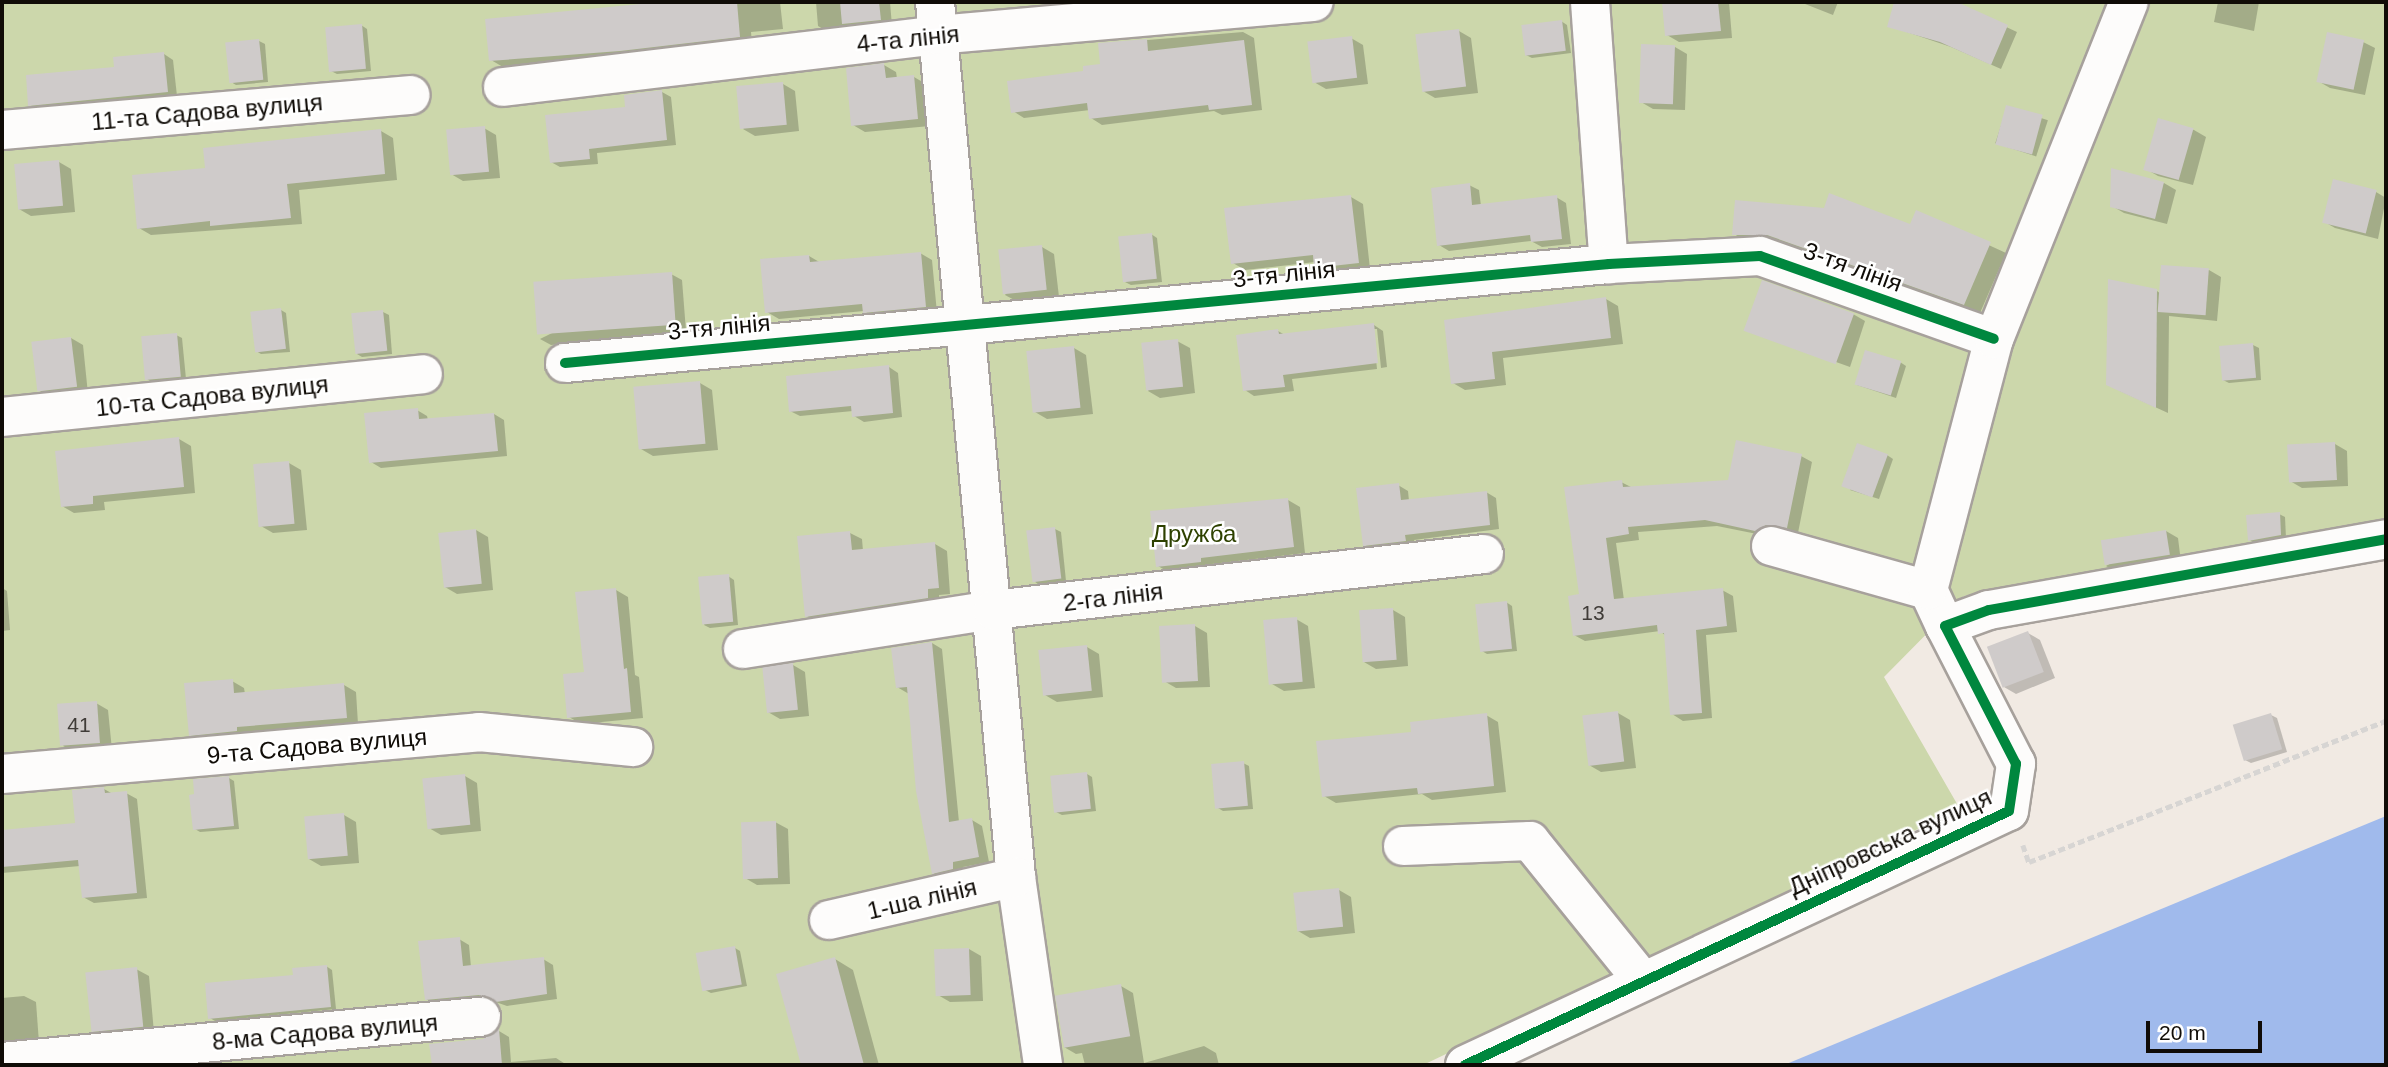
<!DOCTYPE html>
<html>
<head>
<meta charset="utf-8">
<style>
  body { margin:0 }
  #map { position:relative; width:2388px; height:1067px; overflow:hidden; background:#f1eae3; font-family:Helvetica,sans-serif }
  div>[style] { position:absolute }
  .green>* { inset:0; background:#ccd7ab }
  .water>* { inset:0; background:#a0baec }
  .shadow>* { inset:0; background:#0003; transform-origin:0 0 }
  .building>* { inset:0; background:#cfcbca; transform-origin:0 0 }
  .path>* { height:4.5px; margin-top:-2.25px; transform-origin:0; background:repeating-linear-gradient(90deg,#d7d5d3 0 7px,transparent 0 10.5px) }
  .roads { filter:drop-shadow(2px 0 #a7a19c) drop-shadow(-2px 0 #a7a19c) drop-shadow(0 2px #a7a19c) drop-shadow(0 -2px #a7a19c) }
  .minor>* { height:38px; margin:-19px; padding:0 19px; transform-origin:19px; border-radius:19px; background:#fdfcfb }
  .cycleway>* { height:10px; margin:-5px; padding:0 5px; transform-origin:5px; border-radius:5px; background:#00873e }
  span { translate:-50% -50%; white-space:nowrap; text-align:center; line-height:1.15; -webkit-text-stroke:5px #fff; paint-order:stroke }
  .number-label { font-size:21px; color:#403c38 }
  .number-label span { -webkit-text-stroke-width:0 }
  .street-label { font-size:24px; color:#100c07 }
  .park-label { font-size:24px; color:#2e4100 }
  .frame { position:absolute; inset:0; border:4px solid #100c07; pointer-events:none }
  .scale { position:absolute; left:2146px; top:1021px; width:116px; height:32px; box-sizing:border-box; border:4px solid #100c07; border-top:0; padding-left:9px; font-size:21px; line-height:24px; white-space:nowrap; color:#100c07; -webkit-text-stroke:5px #fff; paint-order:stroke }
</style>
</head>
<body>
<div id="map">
  <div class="green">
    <div style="clip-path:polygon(2px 2px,2386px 2px,2386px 533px,1964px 596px,1884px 677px,1960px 809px,1423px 1065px,2px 1065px)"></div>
  </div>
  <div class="water">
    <div style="clip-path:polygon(2386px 816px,2386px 1065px,1784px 1065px)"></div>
  </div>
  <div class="shadow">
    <div style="clip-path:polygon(681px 2px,780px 2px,783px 29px,751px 32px,752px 43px,633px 57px,503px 67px,491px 60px,487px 21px)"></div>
    <div style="clip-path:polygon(816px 2px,890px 2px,892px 26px,830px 33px,818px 26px)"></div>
    <div style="clip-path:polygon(1664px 2px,1729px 2px,1732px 38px,1679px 42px,1667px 35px)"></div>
    <div style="clip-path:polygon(1800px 2px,1838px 2px,1833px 15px)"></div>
    <div style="clip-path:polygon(1896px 2px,1961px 2px,1961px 6px,2017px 32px,2001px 69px,1951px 47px,1889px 26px)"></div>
    <div style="clip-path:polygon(2218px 2px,2259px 2px,2254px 31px,2214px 22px)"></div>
    <div style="clip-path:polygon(1561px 21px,1567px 25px,1571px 53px,1532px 58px,1526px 55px)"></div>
    <div style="clip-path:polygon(361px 25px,367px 29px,371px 71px,337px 74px,331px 71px)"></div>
    <div style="clip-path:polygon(1459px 31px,1471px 38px,1478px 93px,1435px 98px,1423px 91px)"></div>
    <div style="clip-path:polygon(1243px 32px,1254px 38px,1262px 110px,1222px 115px,1214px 111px,1102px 125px,1091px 118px,1090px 110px,1024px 118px,1013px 111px,1102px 65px,1100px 44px)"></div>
    <div style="clip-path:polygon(1351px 38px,1363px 45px,1368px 84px,1326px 89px,1314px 82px)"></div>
    <div style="clip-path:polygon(259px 41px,265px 44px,268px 82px,236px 85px,231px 82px)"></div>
    <div style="clip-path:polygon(2363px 42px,2375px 48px,2365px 95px,2330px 88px,2318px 81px)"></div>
    <div style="clip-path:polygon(1675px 47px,1687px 54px,1685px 110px,1653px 109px,1641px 102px)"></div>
    <div style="clip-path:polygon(164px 54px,173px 60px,177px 96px,40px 110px,30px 105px,116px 68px)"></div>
    <div style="clip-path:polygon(884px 65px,896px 72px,897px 78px,914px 77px,926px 84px,930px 126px,865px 132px,853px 125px)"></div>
    <div style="clip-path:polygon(783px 84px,795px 91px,799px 131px,755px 136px,743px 129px)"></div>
    <div style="clip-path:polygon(662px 92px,671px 97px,676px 145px,597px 153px,598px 164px,560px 167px,551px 162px,627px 109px)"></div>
    <div style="left:2007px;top:107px;width:43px;height:38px;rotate:18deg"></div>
    <div style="clip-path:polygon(2159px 120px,2194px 130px,2206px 137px,2193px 185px,2158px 176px,2146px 169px)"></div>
    <div style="clip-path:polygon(484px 128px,496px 135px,500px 178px,463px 181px,451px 174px)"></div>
    <div style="clip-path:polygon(381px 131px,393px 138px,397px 180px,299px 190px,302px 224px,151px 235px,139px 228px,206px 169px)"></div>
    <div style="clip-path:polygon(59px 162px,71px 169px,75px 212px,31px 216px,19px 209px)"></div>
    <div style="clip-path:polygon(2164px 183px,2176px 190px,2167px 224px,2124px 213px,2112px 206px)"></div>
    <div style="clip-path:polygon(1469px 185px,1479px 190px,1481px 206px,1556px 197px,1566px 203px,1571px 244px,1542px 247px,1531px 241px,1449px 251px,1439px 245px)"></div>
    <div style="clip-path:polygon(2376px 192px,2386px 198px,2378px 239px,2335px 228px,2323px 221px)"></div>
    <div style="clip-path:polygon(1351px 197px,1363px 204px,1370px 269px,1328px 274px,1316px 267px,1315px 262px,1245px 270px,1233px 263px)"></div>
    <div style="clip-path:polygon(1917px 212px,2006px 253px,1980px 313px,1784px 243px,1749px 243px,1734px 234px,1911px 226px)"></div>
    <div style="clip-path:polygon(1151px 234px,1157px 238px,1162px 282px,1131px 285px,1125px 282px)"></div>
    <div style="clip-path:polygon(1042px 247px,1054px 254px,1059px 297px,1018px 302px,1005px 295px)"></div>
    <div style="clip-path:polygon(920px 253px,932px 260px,937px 313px,877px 319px,864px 311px,779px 319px,767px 312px,809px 256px,821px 263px)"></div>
    <div style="clip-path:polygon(2209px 270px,2221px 277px,2217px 321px,2169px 316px,2168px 413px,2120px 391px,2157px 291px,2161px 294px)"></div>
    <div style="clip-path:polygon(671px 274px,682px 280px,686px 331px,551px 345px,540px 339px)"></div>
    <div style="clip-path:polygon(1606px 299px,1618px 306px,1623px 344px,1503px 358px,1506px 385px,1465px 390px,1453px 383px,1446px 321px)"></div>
    <div style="clip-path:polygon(281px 310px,286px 313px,290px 352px,261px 354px,256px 351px)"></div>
    <div style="clip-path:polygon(383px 312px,389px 315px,392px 354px,362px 357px,357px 354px)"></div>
    <div style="clip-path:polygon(1853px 314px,1865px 321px,1850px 367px,1747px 330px)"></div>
    <div style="clip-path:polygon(1374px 325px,1383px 331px,1387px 367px,1381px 368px,1377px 329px,1373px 329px,1377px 369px,1292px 379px,1294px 391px,1254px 396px,1245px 390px,1278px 331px,1285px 335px)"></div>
    <div style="clip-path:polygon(176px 335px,182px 338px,186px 379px,153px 383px,147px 379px)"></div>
    <div style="clip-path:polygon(71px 338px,83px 345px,88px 394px,50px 397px,38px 390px)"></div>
    <div style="clip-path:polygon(1177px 341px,1190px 348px,1195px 393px,1160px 398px,1148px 391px)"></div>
    <div style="clip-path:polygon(2253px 345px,2259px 348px,2261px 380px,2229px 383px,2223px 380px)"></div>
    <div style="clip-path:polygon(1074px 348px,1086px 355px,1093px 414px,1047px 419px,1035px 412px)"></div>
    <div style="clip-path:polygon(1900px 362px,1906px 366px,1896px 398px,1857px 385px)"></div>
    <div style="clip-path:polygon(889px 367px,898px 373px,902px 417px,864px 422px,854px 416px,853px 411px,800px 416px,790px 411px)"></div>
    <div style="clip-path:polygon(700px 383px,712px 390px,718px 450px,653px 456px,641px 449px)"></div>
    <div style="clip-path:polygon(417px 410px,427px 416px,428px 420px,494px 414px,504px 420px,507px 456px,381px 468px,371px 462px)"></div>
    <div style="clip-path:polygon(179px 439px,191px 446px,195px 493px,104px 502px,105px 510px,74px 513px,62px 506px)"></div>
    <div style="clip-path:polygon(2335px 444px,2347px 451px,2348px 486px,2302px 488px,2290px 481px)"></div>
    <div style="clip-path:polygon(1887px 455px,1893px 459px,1879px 499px,1850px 490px)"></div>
    <div style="clip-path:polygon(1801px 456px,1812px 462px,1798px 533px,1778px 530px,1767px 536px,1717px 526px,1638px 532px,1639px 540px,1616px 543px,1624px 600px,1722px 590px,1733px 596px,1737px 632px,1706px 635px,1712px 718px,1683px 721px,1672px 714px,1666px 636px,1660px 631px,1585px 641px,1574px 635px,1581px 596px,1621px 482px,1633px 488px,1729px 481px)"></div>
    <div style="clip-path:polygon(289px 463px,301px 470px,307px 530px,273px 533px,261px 526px)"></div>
    <div style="clip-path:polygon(1398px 485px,1408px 491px,1409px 501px,1486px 492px,1496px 498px,1499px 529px,1414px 540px,1415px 546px,1374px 550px,1365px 545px)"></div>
    <div style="clip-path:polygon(1288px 500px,1300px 507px,1305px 553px,1212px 564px,1213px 568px,1170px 573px,1158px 566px)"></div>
    <div style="clip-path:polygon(2279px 514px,2285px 517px,2286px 538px,2255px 544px,2250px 540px)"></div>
    <div style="clip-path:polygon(1055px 529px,1061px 532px,1066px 581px,1039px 585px,1034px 581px)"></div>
    <div style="clip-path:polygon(476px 530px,488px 537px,493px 590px,457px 594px,445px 587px)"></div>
    <div style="clip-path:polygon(2166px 531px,2178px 538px,2181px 562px,2118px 573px,2106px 566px)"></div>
    <div style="clip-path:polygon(850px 533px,862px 539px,863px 551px,935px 544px,947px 551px,950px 594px,939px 595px,940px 604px,819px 623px,807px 616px)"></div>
    <div style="clip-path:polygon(728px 576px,734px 580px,738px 625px,710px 628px,704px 625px)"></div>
    <div style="clip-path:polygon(2px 588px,7px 591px,10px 630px,2px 631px)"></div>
    <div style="clip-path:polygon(616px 590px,628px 597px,635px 675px,639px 677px,643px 718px,581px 724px,569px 717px)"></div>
    <div style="clip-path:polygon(1506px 602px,1512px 606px,1517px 651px,1487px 654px,1482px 651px)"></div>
    <div style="clip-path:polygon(1393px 610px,1405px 617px,1408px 666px,1376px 669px,1364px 662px)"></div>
    <div style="clip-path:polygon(1296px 619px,1308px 626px,1315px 688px,1284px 691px,1272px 684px)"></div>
    <div style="clip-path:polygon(1195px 626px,1207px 633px,1210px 687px,1176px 688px,1164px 681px)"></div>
    <div style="clip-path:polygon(2028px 633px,2040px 640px,2055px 678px,2016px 694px,2004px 687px)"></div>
    <div style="clip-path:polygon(932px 643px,942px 649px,959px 822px,972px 820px,982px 826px,989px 862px,963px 867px,963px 874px,944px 879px,933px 873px,909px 694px,897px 687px)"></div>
    <div style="clip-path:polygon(1087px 647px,1099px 654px,1103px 697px,1057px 702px,1045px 695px)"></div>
    <div style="clip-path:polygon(793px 665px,805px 672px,809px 716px,780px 719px,768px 712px)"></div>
    <div style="clip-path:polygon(232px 681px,244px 688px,245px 694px,344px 685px,356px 692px,358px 724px,202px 742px,190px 735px)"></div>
    <div style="clip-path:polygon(96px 703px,108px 710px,112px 750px,76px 753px,63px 746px)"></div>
    <div style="clip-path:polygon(1618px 713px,1630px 720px,1636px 768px,1601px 772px,1589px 765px)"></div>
    <div style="clip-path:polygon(1486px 715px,1498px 722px,1506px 792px,1432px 800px,1422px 794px,1336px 803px,1324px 796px,1413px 733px)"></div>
    <div style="clip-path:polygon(2271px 715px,2277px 718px,2287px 752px,2251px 763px,2245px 760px)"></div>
    <div style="clip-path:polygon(1243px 763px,1249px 766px,1253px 809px,1223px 811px,1218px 808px)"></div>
    <div style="clip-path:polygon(1087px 774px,1092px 777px,1096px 811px,1062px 815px,1056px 812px)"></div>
    <div style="clip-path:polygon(465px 776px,477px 783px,481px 831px,441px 835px,429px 828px)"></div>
    <div style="clip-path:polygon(229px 778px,234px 781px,239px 829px,200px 832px,195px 829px)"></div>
    <div style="clip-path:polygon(104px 789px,113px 794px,126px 793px,137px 799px,147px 898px,94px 903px,83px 897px,80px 866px,2px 873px,2px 831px,77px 825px)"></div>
    <div style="clip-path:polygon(344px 815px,356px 822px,359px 863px,321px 866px,309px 859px)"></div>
    <div style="clip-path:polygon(775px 822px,788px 829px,790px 884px,757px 885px,745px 878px)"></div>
    <div style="clip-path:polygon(1339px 890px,1351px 897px,1355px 933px,1310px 938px,1298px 931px)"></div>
    <div style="clip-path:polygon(459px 939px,469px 945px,471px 967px,543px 959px,553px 965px,557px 999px,507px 1006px,490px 1000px,436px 1005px,426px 999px)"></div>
    <div style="clip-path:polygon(735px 948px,740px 951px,747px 986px,711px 993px,705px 990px)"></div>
    <div style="clip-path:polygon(969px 949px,981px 956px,983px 1001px,950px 1002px,938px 995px)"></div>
    <div style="clip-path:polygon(835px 959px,853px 970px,879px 1065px,803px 1065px,779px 975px)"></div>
    <div style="clip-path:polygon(326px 966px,332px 970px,336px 1009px,215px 1021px,210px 1018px)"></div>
    <div style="clip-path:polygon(136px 969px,149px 976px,154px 1033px,104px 1038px,92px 1031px)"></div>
    <div style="clip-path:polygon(1121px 986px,1133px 993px,1144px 1063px,1204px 1046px,1216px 1053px,1219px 1065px,1085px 1065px,1082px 1053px,1076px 1054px,1064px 1047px)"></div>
    <div style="clip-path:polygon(24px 996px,36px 1002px,39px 1043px,2px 1049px,2px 998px)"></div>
    <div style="clip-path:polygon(499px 1031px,509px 1037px,511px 1062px,556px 1058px,567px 1065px,433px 1065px,431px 1045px,484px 1040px)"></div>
  </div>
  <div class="building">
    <div style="clip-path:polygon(661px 2px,737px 2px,740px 37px,620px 51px,489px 61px,485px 19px)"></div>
    <div style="clip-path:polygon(840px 2px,879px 2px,881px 20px,842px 24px)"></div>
    <div style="clip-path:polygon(1662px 2px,1718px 2px,1721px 31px,1665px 36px)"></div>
    <div style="clip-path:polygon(1894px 2px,1957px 2px,2008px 25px,1991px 65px,1940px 42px,1887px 27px)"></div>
    <div style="left:1562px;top:20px;width:31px;height:41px;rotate:83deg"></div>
    <div style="left:362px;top:24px;width:45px;height:37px;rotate:85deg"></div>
    <div style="left:1459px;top:29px;width:58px;height:44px;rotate:83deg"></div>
    <div style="left:2327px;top:32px;width:38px;height:51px;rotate:12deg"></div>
    <div style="left:1352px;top:36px;width:42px;height:45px;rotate:83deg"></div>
    <div style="left:259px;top:39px;width:41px;height:34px;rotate:84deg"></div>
    <div style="clip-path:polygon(1147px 39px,1148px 51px,1244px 40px,1252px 105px,1209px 110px,1208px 105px,1089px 119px,1087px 103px,1011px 113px,1007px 81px,1083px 71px,1083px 66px,1100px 64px,1098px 43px)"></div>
    <div style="left:1641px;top:44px;width:34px;height:59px;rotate:2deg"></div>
    <div style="clip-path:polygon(164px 52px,168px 92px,28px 106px,26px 75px,114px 67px,113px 57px)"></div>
    <div style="clip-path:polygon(884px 63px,886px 78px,914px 75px,918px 119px,851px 126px,846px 68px)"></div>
    <div style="left:783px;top:82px;width:43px;height:47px;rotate:85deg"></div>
    <div style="clip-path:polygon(662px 90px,667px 140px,589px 149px,590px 159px,550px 163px,545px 115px,625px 107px,624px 95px)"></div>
    <div style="left:2006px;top:105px;width:38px;height:41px;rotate:15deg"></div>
    <div style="left:2158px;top:118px;width:37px;height:54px;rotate:16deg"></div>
    <div style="left:485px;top:126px;width:46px;height:39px;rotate:85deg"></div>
    <div style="clip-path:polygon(381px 129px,385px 174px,287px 184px,291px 218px,210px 226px,210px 221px,137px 229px,132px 175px,205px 168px,203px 148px)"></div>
    <div style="left:59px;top:160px;width:46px;height:45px;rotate:85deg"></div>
    <div style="clip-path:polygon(2111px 168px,2164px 182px,2155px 219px,2110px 207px)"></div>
    <div style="left:2333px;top:179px;width:45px;height:45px;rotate:14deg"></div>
    <div style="clip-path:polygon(1470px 183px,1472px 205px,1557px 195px,1562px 239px,1531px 242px,1530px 235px,1437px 246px,1431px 188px)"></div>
    <div style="clip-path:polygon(1829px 193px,1910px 224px,1916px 210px,1991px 242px,1964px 305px,1767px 235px,1732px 235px,1735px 200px,1824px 208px)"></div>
    <div style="clip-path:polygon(1351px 195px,1359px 263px,1314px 268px,1313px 255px,1231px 264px,1224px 208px)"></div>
    <div style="left:1152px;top:233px;width:46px;height:34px;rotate:84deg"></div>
    <div style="left:1042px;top:245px;width:45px;height:44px;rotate:84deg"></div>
    <div style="clip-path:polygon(921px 252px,926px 307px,863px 313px,862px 304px,765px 313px,760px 259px,809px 255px,810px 262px)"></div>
    <div style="left:2161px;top:265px;width:48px;height:47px;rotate:4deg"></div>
    <div style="left:672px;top:272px;width:53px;height:139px;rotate:86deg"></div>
    <div style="clip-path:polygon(2108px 279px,2157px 289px,2156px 408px,2106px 385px)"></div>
    <div style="left:1762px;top:280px;width:98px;height:54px;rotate:20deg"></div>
    <div style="clip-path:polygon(1606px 297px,1611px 338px,1492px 352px,1495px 379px,1451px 384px,1444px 320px)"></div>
    <div style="left:281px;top:308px;width:41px;height:31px;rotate:83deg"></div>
    <div style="left:383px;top:310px;width:41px;height:32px;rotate:84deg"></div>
    <div style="clip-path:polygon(1374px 323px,1378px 363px,1283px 375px,1285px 387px,1243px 391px,1236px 335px,1278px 329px,1279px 334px)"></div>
    <div style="left:177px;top:333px;width:44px;height:36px;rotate:85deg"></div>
    <div style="left:71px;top:337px;width:50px;height:40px;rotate:83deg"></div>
    <div style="left:1178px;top:339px;width:48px;height:37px;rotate:84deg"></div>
    <div style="left:2253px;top:343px;width:35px;height:34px;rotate:85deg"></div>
    <div style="left:1074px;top:346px;width:62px;height:48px;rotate:84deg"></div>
    <div style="left:1865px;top:350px;width:38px;height:36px;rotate:17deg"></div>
    <div style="clip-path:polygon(889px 365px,893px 413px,852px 417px,851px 406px,789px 412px,786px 376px)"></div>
    <div style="left:700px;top:381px;width:63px;height:67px;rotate:85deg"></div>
    <div style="clip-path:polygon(418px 408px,419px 419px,494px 413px,498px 451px,369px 463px,364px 413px)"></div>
    <div style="clip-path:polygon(179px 437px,184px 487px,93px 496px,93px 504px,61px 507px,55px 451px)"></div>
    <div style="clip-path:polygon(1736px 440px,1802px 454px,1787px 528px,1766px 525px,1755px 531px,1705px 520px,1628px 527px,1629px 534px,1606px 538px,1614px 599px,1723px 588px,1727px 626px,1696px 630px,1702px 713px,1670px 715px,1664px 633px,1658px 634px,1657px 625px,1573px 636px,1568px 596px,1579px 594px,1564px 487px,1622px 480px,1623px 487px,1728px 480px)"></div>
    <div style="left:2335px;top:442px;width:38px;height:48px;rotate:87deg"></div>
    <div style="left:1857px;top:443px;width:33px;height:46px;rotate:20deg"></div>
    <div style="left:289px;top:461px;width:63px;height:36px;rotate:85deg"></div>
    <div style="clip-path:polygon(1399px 483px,1401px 500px,1487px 491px,1490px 525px,1405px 535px,1406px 541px,1363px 546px,1356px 488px)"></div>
    <div style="clip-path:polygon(1288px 498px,1294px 547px,1201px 558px,1201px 562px,1156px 567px,1150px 511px)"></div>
    <div style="clip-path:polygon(2280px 512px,2281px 535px,2248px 541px,2246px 515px)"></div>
    <div style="left:1055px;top:527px;width:52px;height:29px;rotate:83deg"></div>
    <div style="left:476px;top:529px;width:55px;height:38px;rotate:84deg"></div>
    <div style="left:2166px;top:530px;width:25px;height:66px;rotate:81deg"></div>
    <div style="clip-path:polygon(850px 531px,852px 550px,935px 542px,939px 588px,928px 589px,928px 598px,805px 617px,797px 536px)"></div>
    <div style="left:729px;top:574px;width:48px;height:31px;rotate:85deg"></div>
    <div style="clip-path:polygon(616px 588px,624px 669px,627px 668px,631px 712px,567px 718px,563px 674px,584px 672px,575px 592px)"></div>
    <div style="left:1507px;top:601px;width:48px;height:32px;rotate:84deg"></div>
    <div style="left:1393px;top:608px;width:52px;height:34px;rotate:86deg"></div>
    <div style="left:1297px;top:617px;width:65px;height:34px;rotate:85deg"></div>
    <div style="left:1195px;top:624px;width:57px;height:36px;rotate:87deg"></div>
    <div style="left:2028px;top:631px;width:44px;height:44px;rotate:69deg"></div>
    <div style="clip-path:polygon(932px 642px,949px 822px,972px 818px,979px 857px,953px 862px,953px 869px,932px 874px,916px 791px,907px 687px,896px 688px,891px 648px)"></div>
    <div style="left:1087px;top:645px;width:46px;height:49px;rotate:84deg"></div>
    <div style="left:793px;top:663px;width:47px;height:31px;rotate:84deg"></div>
    <div style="clip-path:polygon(233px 679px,234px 693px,344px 683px,347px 718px,237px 727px,237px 731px,189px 736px,184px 683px)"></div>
    <div style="left:97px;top:701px;width:42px;height:40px;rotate:86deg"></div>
    <div style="left:1618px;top:711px;width:51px;height:36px;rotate:83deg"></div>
    <div style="clip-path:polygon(1487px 713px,1494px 786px,1418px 794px,1417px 788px,1322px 797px,1316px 741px,1411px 732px,1410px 722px)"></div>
    <div style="left:2271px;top:713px;width:38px;height:40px;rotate:73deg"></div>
    <div style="left:1244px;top:761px;width:45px;height:33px;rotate:85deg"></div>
    <div style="left:1087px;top:772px;width:37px;height:37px;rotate:84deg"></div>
    <div style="left:465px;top:774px;width:51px;height:43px;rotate:84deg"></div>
    <div style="clip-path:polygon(229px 776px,234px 826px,193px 830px,189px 795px,194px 794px,193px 779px)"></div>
    <div style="clip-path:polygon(104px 787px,105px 793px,127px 791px,137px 893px,82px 898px,78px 860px,2px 867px,2px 830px,75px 823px,72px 790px)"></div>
    <div style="left:344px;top:813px;width:43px;height:40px;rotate:85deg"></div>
    <div style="left:776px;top:821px;width:57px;height:35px;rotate:88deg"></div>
    <div style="left:1339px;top:888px;width:39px;height:46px;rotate:84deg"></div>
    <div style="clip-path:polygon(460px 937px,463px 966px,544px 957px,547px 994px,496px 1002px,479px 995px,425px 1000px,418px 941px)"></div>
    <div style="left:735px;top:946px;width:39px;height:40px;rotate:80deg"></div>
    <div style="left:969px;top:948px;width:47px;height:35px;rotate:88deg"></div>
    <div style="clip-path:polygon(835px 957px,864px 1065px,801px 1065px,776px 974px)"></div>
    <div style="clip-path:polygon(327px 965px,331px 1007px,208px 1019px,205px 983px,293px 975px,292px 968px)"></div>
    <div style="left:137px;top:967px;width:60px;height:52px;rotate:84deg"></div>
    <div style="left:1121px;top:984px;width:53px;height:67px;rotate:80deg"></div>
    <div style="clip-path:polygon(499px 1029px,502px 1065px,432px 1065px,429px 1044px,483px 1039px)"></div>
  </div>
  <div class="path">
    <div style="left:2023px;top:845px;width:18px;rotate:71deg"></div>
    <div style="left:2029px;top:862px;width:384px;rotate:-21.6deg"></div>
  </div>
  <div class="roads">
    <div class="minor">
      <div style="left:935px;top:2px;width:879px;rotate:84.71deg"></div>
      <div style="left:1016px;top:877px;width:190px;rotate:81.8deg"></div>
      <div style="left:1590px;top:2px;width:263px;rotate:85.9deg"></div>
      <div style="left:503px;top:87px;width:437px;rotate:-6.8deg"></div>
      <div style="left:937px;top:35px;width:378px;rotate:-5deg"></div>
      <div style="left:2px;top:130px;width:410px;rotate:-4.9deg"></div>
      <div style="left:565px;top:363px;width:1049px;rotate:-5.42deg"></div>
      <div style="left:1609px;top:264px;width:151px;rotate:-3deg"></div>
      <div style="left:1760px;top:256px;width:248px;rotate:19.5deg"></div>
      <div style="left:2px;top:417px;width:423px;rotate:-5.8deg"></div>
      <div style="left:1771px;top:546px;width:163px;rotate:15.7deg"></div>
      <div style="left:1945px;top:626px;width:40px;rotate:-115deg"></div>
      <div style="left:1928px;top:590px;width:260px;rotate:-75.3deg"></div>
      <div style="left:1994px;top:339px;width:363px;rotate:-68.2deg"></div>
      <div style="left:743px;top:649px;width:253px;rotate:-8.9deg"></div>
      <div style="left:993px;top:610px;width:494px;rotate:-6.5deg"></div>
      <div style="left:2px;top:774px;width:479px;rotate:-5deg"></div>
      <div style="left:479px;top:732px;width:155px;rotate:5.6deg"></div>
      <div style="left:1403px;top:846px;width:127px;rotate:-2.3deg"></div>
      <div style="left:1530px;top:841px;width:180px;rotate:51.1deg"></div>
      <div style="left:829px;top:920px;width:192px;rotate:-12.9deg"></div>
      <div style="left:2px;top:1062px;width:481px;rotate:-5.4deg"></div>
      <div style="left:1465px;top:1065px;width:600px;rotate:-25.03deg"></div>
      <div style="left:2009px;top:811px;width:48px;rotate:-81.5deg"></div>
      <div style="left:2016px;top:764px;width:155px;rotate:-117.2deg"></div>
      <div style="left:1945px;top:626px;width:47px;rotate:-20deg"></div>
      <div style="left:1989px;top:610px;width:403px;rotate:-10.1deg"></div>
    </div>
  </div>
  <div class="cycleway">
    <div style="left:565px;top:363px;width:1049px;rotate:-5.42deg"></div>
    <div style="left:1609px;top:264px;width:151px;rotate:-3deg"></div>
    <div style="left:1760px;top:256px;width:248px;rotate:19.5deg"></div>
    <div style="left:1465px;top:1065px;width:600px;rotate:-25.03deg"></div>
    <div style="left:2009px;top:811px;width:48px;rotate:-81.5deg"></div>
    <div style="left:2016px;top:764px;width:155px;rotate:-117.2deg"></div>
    <div style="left:1945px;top:626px;width:47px;rotate:-20deg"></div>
    <div style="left:1989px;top:610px;width:403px;rotate:-10.1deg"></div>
  </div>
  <div class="number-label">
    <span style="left:1593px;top:613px">13</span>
    <span style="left:79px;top:725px">41</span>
  </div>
  <div class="street-label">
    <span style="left:908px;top:39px;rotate:-6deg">4-та лінія</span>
    <span style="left:207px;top:112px;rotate:-5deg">11-та Садова вулиця</span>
    <span style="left:1853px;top:267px;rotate:20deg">3-тя лінія</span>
    <span style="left:1284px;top:274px;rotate:-6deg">3-тя лінія</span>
    <span style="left:719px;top:327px;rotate:-5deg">3-тя лінія</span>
    <span style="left:212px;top:396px;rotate:-6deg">10-та Садова вулиця</span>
    <span style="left:1113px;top:597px;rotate:-7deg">2-га лінія</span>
    <span style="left:317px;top:746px;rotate:-5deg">9-та Садова вулиця</span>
    <span style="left:1890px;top:842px;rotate:-25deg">Дніпровська вулиця</span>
    <span style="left:922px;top:899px;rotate:-13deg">1-ша лінія</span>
    <span style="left:325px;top:1032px;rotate:-5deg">8-ма Садова вулиця</span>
  </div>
  <div class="park-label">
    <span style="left:1194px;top:534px">Дружба</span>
  </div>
  <div class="frame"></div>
  <div class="scale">20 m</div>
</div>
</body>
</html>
